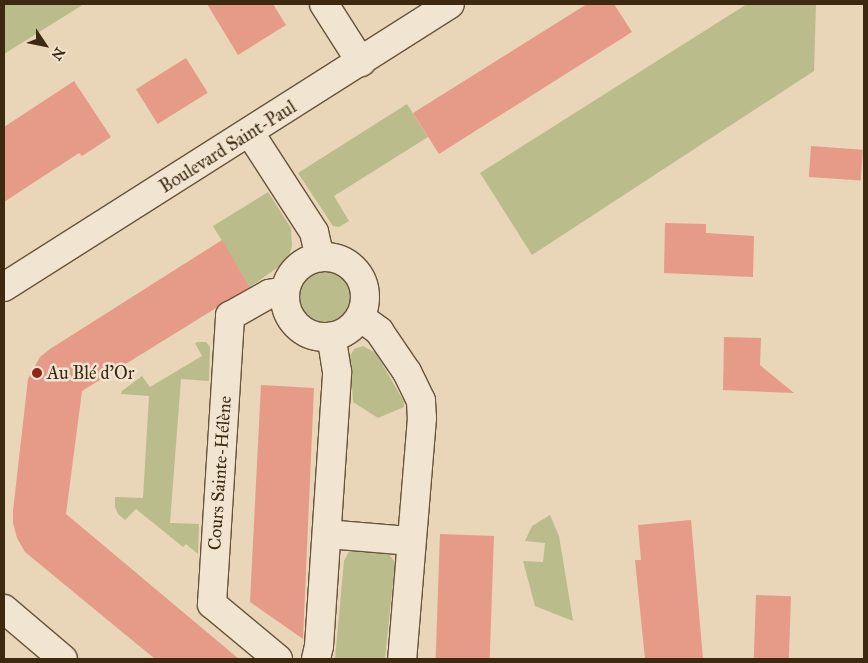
<!DOCTYPE html>
<html>
<head>
<meta charset="utf-8">
<style>
  body { margin:0 }
  #map { position:relative; width:868px; height:663px; overflow:hidden; background:#e9d5b7; font-family:"IM FELL Great Primer",serif }
  div>[style] { position:absolute }
  .green>* { inset:0; background:#bbbc8b }
  .round { border-radius:50% }
  .building>* { inset:0; background:#e59b87; transform-origin:0 0 }
  .roads { filter:drop-shadow(1px 0 #67543a) drop-shadow(-1px 0 #67543a) drop-shadow(0 1px #67543a) drop-shadow(0 -1px #67543a) }
  .minor>* { height:28px; margin:-14px; padding:0 14px; transform-origin:14px; border-radius:14px; background:#f1e4d0 }
  .minor>.ring { margin:-14px; padding:0; box-sizing:content-box; background:none; border:28px solid #f1e4d0; border-radius:50% }
  .dots>* { width:14px; height:14px; translate:-50% -50%; box-sizing:border-box; border:2px solid #f1e4d0; border-radius:50% }
  span { translate:-50% -50%; white-space:nowrap; text-align:center; line-height:1.15; -webkit-text-stroke:5px #f1e4d0; paint-order:stroke }
  .street-label { font-size:18px; color:#3c2910 }
  .poi-label { font-size:18px; color:#3c2910 }
  .left { translate:0 -50%; text-align:left }
  .frame { position:absolute; inset:0; border:5px solid #3c2910; pointer-events:none }
  .north { position:absolute; left:20px; top:20px; width:50px; height:50px; -webkit-text-stroke:4px #f1e4d0; paint-order:stroke; rotate:124deg; font-size:14px; font-weight:700; line-height:20px; text-align:center; color:#3c2910 }
  .north::after { content:''; display:block; margin:auto; width:18px; height:22px; background:#3c2910; clip-path:polygon(50% 0,100% 100%,50% 72%,0 100%) }
</style>
</head>
<body>
<div id="map">
  <div class="green">
    <div style="clip-path:polygon(4px 4px,84px 4px,4px 54px)"></div>
    <div style="clip-path:polygon(747px 4px,816px 4px,814px 71px,532px 255px,480px 173px)"></div>
    <div style="clip-path:polygon(407px 104px,428px 137px,334px 196px,349px 221px,339px 227px,333px 226px,298px 173px)"></div>
    <div style="clip-path:polygon(268px 192px,291px 228px,292px 246px,289px 256px,281px 265px,250px 287px,213px 226px)"></div>
    <div class="round" style="left:296px;top:268px;width:58px;height:58px"></div>
    <div style="clip-path:polygon(198px 342px,206px 342px,210px 347px,209px 381px,181px 379px,170px 523px,199px 524px,198px 554px,186px 544px,183px 547px,136px 509px,125px 520px,118px 514px,115px 507px,115px 497px,143px 498px,149px 396px,121px 394px,122px 391px,142px 376px,150px 387px,202px 356px,195px 343px)"></div>
    <div style="clip-path:polygon(363px 346px,376px 353px,404px 402px,404px 407px,378px 418px,353px 402px,350px 356px,354px 349px)"></div>
    <div style="clip-path:polygon(550px 515px,559px 536px,573px 621px,535px 606px,523px 561px,543px 562px,545px 543px,525px 541px,532px 526px)"></div>
    <div style="clip-path:polygon(354px 550px,388px 553px,395px 562px,385px 659px,335px 659px,344px 561px,349px 551px)"></div>
  </div>
  <div class="building">
    <div style="clip-path:polygon(207px 4px,273px 4px,286px 25px,238px 55px)"></div>
    <div style="clip-path:polygon(587px 4px,614px 4px,632px 32px,439px 154px,413px 113px)"></div>
    <div style="left:186px;top:58px;width:41px;height:59px;rotate:58deg"></div>
    <div style="clip-path:polygon(74px 81px,111px 137px,82px 156px,79px 153px,4px 202px,4px 127px)"></div>
    <div style="left:811px;top:146px;width:52px;height:31px;rotate:4deg"></div>
    <div style="clip-path:polygon(665px 223px,706px 224px,706px 233px,754px 236px,753px 277px,664px 273px)"></div>
    <div style="clip-path:polygon(222px 240px,250px 287px,82px 391px,66px 514px,239px 659px,155px 659px,25px 552px,17px 538px,13px 523px,13px 511px,28px 379px,40px 357px,50px 349px)"></div>
    <div style="clip-path:polygon(724px 337px,761px 338px,760px 365px,794px 393px,723px 390px)"></div>
    <div style="clip-path:polygon(261px 385px,314px 388px,303px 639px,250px 602px)"></div>
    <div style="clip-path:polygon(691px 520px,703px 659px,645px 659px,635px 560px,641px 560px,638px 525px)"></div>
    <div style="left:440px;top:534px;width:54px;height:125px;rotate:2deg"></div>
    <div style="left:756px;top:595px;width:35px;height:64px;rotate:2deg"></div>
  </div>
  <div class="roads">
    <div class="minor">
      <div style="left:324px;top:4px;width:69px;rotate:57.5deg"></div>
      <div style="left:250px;top:133px;width:118px;rotate:57.1deg"></div>
      <div style="left:314px;top:232px;width:26px;rotate:77deg"></div>
      <div class="ring" style="left:285px;top:257px;width:52px;height:52px"></div>
      <div style="left:4px;top:287px;width:528px;rotate:-32.4deg"></div>
      <div style="left:360px;top:317px;width:24px;rotate:36deg"></div>
      <div style="left:379px;top:331px;width:50px;rotate:55.7deg"></div>
      <div style="left:407px;top:372px;width:32px;rotate:64deg"></div>
      <div style="left:421px;top:401px;width:17px;rotate:87deg"></div>
      <div style="left:422px;top:418px;width:242px;rotate:94.7deg"></div>
      <div style="left:327px;top:534px;width:83px;rotate:4.8deg"></div>
      <div style="left:4px;top:609px;width:77px;rotate:40.3deg"></div>
      <div style="left:278px;top:659px;width:86px;rotate:-140.2deg"></div>
      <div style="left:212px;top:604px;width:289px;rotate:-86.4deg"></div>
      <div style="left:230px;top:316px;width:45px;rotate:-29.4deg"></div>
      <div style="left:269px;top:294px;width:15px;rotate:-11deg"></div>
      <div style="left:316px;top:659px;width:13px;rotate:-77deg"></div>
      <div style="left:319px;top:646px;width:275px;rotate:-86.2deg"></div>
      <div style="left:337px;top:372px;width:36px;rotate:-99deg"></div>
    </div>
  </div>
  <div class="dots">
    <div style="left:37px;top:373px;background:#8f2418"></div>
  </div>
  <div class="street-label">
    <span style="left:228px;top:147px;rotate:-32deg">Boulevard Saint-Paul</span>
    <span style="left:220px;top:473px;rotate:-86deg">Cours Sainte-Hélène</span>
  </div>
  <div class="poi-label">
    <span class="left" style="left:47px;top:373px">Au Blé d'Or</span>
  </div>
  <div class="frame"></div>
  <div class="north">N</div>
</div>
</body>
</html>
